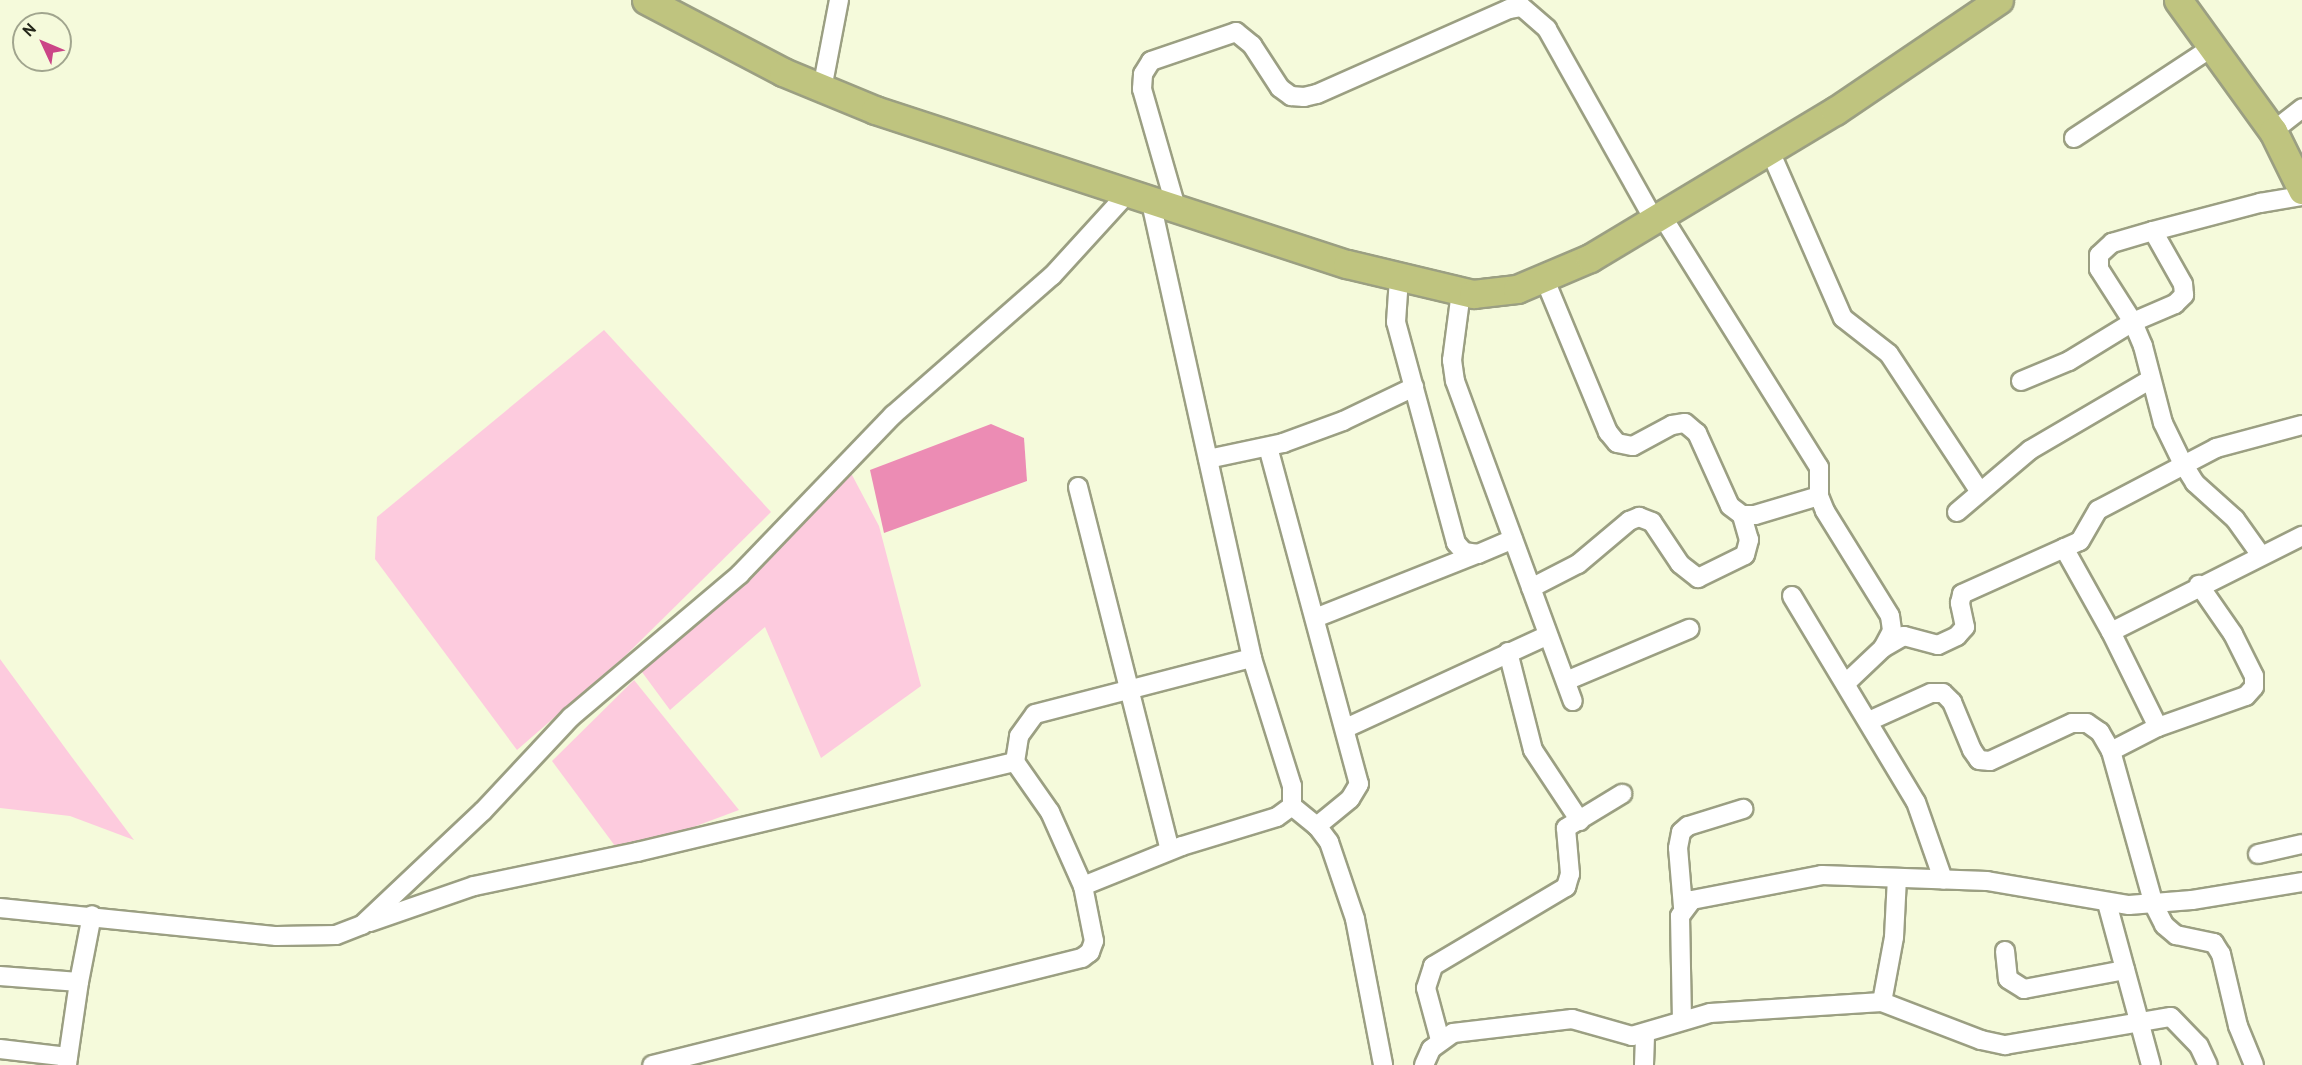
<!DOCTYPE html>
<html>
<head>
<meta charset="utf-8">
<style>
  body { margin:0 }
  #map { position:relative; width:2302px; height:1065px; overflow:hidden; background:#f5fadb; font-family:Overpass,sans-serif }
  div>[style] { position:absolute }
  .green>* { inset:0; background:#fdcbde }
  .water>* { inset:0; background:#ec8cb4 }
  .roads { filter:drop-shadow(2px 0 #9b9f82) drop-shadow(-2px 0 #9b9f82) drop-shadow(0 2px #9b9f82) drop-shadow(0 -2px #9b9f82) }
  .street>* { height:18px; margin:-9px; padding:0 9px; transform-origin:9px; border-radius:9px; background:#fff }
  .primary>* { height:27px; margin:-13.5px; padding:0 13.5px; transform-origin:13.5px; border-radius:13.5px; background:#bfc47f }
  span { translate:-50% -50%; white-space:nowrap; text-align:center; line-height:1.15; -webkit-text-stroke:6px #f5fadb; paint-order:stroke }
  .north { position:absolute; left:12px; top:12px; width:60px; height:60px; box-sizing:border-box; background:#f5fadb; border:2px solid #a1a58e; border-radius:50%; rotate:314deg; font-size:16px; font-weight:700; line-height:24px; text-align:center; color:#24261a }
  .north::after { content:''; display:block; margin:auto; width:21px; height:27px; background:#cb4587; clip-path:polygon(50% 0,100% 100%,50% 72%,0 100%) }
</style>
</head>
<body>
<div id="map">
  <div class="green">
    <div style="clip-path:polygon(604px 330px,771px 512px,625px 656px,517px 750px,375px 559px,377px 517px)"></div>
    <div style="clip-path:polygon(851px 473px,879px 526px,921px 686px,821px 758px,765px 627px,670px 710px,639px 668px,812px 499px)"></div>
    <div style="clip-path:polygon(0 659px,71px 756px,134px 840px,70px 816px,0 808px)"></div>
    <div style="clip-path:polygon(634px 680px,739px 810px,621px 854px,552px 761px)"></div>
  </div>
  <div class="water">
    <div style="clip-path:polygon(991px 424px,1024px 438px,1027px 481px,884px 533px,870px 470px)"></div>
  </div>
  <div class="roads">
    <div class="street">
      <div style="left:822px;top:89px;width:91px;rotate:-79.2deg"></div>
      <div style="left:2273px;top:131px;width:37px;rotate:-38deg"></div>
      <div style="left:2074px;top:138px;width:168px;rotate:-33.3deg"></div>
      <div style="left:1770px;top:151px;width:182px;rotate:66.4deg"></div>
      <div style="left:1843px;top:318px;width:58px;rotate:38deg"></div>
      <div style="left:1889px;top:354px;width:165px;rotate:56.6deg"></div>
      <div style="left:1177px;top:211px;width:127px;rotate:-106deg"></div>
      <div style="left:1142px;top:89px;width:15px;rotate:-86deg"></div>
      <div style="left:1143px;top:74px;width:15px;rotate:-58deg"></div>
      <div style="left:1151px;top:61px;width:90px;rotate:-18.8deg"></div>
      <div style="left:1236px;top:32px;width:21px;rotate:39deg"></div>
      <div style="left:1252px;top:45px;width:51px;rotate:56.9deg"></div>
      <div style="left:1280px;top:88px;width:14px;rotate:36deg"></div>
      <div style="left:1291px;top:96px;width:13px;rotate:4deg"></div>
      <div style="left:1304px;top:97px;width:13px;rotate:-13deg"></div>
      <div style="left:1317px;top:94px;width:210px;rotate:-23.9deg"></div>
      <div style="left:1509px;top:9px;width:13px;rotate:-9deg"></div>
      <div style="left:1522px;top:7px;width:33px;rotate:41deg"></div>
      <div style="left:1547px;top:29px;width:219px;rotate:60.7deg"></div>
      <div style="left:1662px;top:216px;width:296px;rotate:58deg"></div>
      <div style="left:1819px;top:467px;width:29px;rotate:90deg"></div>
      <div style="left:1819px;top:496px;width:16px;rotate:68deg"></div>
      <div style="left:1825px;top:511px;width:123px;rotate:58.2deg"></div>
      <div style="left:1890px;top:616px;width:15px;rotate:82deg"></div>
      <div style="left:1892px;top:631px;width:19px;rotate:118deg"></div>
      <div style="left:1883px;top:648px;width:50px;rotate:136.6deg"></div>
      <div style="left:1399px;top:278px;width:44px;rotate:93.9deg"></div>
      <div style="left:1396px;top:322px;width:229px;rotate:74.8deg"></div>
      <div style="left:1456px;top:543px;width:12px;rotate:48deg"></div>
      <div style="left:1464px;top:552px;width:14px;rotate:8deg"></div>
      <div style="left:1478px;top:554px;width:38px;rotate:-23deg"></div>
      <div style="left:1545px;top:280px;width:165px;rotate:67.5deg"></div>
      <div style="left:1608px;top:432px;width:14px;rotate:51deg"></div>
      <div style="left:1617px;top:443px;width:16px;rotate:11deg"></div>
      <div style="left:1633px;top:446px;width:44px;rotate:-28.3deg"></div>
      <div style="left:1672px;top:425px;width:13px;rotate:-9deg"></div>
      <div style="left:1685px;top:423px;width:16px;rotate:40deg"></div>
      <div style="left:1697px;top:433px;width:80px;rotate:65.7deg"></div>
      <div style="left:1730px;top:506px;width:15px;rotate:37deg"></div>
      <div style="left:1742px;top:515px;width:13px"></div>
      <div style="left:1755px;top:515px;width:67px;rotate:-16.5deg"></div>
      <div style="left:1461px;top:292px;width:69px;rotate:97.5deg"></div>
      <div style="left:1452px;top:360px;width:21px;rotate:82deg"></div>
      <div style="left:1455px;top:381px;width:341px;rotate:69.8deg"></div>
      <div style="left:2021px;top:381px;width:52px;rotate:-22.6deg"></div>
      <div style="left:2069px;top:361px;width:75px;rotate:-31.4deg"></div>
      <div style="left:2133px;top:322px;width:46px;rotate:-23.2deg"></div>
      <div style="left:2175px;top:304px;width:13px;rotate:-45deg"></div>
      <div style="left:2184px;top:295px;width:11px;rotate:-95deg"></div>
      <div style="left:2183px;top:284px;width:61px;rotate:-119.5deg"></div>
      <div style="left:1268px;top:447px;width:349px;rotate:74.9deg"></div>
      <div style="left:1359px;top:784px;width:17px;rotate:121deg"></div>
      <div style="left:1350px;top:799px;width:43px;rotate:140.7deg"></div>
      <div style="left:1208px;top:459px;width:77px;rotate:-12deg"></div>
      <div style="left:1283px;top:443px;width:64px;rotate:-20.1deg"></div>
      <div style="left:1343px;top:421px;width:79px;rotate:-25.6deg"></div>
      <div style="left:1078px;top:487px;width:374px;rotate:75.8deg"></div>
      <div style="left:1957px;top:512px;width:96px;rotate:-40.3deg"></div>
      <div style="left:2030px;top:450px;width:140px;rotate:-30.4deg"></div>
      <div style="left:2064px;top:548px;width:96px;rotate:60.8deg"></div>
      <div style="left:2111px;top:632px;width:106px;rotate:63.7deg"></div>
      <div style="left:2260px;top:554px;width:43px;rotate:-125.5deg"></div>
      <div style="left:2235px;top:519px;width:54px;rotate:-138deg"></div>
      <div style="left:2195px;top:483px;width:22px;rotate:-122deg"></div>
      <div style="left:2183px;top:464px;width:46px;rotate:-116deg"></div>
      <div style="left:2163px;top:423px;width:80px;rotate:-104.6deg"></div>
      <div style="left:2143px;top:346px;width:26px;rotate:-113deg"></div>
      <div style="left:2133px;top:322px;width:63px;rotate:-122.7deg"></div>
      <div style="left:2099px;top:269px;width:14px;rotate:-90deg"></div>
      <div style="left:2099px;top:255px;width:18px;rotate:-43deg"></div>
      <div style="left:2112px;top:243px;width:43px;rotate:-16.3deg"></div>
      <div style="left:2153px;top:231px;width:111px;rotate:-14.7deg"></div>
      <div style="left:2260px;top:203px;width:43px;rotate:-9.5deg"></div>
      <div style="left:1531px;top:588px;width:53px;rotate:-27.1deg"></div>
      <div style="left:1578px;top:564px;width:67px;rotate:-40.1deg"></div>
      <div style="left:1629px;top:521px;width:11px;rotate:-22deg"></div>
      <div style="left:1639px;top:517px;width:14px;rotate:21deg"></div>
      <div style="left:1652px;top:522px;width:50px;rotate:56.3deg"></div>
      <div style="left:1680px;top:564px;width:23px;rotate:38deg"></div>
      <div style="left:1698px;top:578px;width:52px;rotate:-26.1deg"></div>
      <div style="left:1745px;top:555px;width:16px;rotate:-75deg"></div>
      <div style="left:1749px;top:540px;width:26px;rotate:-106deg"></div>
      <div style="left:1792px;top:596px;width:240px;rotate:59deg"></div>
      <div style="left:1916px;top:802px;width:82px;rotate:70.7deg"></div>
      <div style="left:1315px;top:618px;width:174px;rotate:-21.6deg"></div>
      <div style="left:2111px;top:632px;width:214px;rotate:-26.7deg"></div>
      <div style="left:1883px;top:648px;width:24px;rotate:-30deg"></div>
      <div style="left:1904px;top:636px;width:35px;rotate:15deg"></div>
      <div style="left:1938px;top:645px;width:21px;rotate:-25deg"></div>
      <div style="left:1957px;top:636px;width:12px;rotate:-48deg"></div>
      <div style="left:1965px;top:627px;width:25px;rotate:-102deg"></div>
      <div style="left:1960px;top:603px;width:9px;rotate:-77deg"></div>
      <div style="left:1962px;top:594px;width:129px;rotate:-24.2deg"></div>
      <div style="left:2080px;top:541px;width:36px;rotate:-60deg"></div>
      <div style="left:2098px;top:510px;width:133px;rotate:-27.7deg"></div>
      <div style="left:2216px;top:448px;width:89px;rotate:-15deg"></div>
      <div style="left:1508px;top:652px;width:101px;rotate:75.7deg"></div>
      <div style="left:1533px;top:750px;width:85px;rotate:56.5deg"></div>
      <div style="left:1566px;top:681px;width:134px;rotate:-22.9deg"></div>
      <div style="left:1869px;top:721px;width:68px;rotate:-24.3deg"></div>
      <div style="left:1931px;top:693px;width:12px"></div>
      <div style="left:1943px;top:693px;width:13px;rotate:45deg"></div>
      <div style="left:1952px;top:702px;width:52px;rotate:67.4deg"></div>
      <div style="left:1972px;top:750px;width:12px;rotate:55deg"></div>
      <div style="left:1979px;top:760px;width:11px;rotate:5deg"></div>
      <div style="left:1990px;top:761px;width:90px;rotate:-24.9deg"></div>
      <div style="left:2072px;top:723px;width:15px"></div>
      <div style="left:2087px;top:723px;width:16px;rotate:35deg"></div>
      <div style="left:2100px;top:732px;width:22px;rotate:60deg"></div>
      <div style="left:2111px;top:751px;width:160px;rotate:74.4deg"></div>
      <div style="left:2154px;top:905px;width:22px;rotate:63deg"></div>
      <div style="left:2164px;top:925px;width:16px;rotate:40deg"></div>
      <div style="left:2176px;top:935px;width:39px;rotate:12deg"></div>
      <div style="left:2214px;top:943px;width:13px;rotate:58deg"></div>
      <div style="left:2221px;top:954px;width:74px;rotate:76.7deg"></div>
      <div style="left:2238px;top:1026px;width:42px;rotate:67.7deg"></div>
      <div style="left:1346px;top:728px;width:222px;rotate:-24.7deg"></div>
      <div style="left:2111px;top:751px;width:53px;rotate:-27.1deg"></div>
      <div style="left:2158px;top:727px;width:93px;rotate:-19.4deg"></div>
      <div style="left:2246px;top:696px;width:12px;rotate:-48deg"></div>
      <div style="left:2254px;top:687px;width:11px;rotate:-90deg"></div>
      <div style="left:2254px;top:676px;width:47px;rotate:-116.6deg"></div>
      <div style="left:2233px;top:634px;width:60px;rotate:-124.8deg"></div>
      <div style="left:1015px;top:762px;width:26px;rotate:-81deg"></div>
      <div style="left:1019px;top:736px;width:27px;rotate:-54deg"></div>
      <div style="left:1035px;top:714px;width:224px;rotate:-14.5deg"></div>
      <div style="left:1292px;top:806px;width:32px;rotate:39deg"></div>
      <div style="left:1317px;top:826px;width:20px;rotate:53deg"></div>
      <div style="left:1329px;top:842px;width:81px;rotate:71.3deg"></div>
      <div style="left:1355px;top:919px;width:149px;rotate:79.1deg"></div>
      <div style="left:2258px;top:854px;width:45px;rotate:-12.8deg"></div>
      <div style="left:1083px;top:886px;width:107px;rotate:-22deg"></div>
      <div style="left:1182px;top:846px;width:99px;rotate:-17deg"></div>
      <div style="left:1277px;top:817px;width:19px;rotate:-36deg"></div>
      <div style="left:1292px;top:806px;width:20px;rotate:-90deg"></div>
      <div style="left:1292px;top:786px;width:134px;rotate:-107.4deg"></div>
      <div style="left:1252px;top:658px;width:466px;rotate:-102.5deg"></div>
      <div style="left:2107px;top:903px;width:168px;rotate:74.8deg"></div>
      <div style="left:1683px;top:907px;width:59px;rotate:-94.8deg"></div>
      <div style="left:1678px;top:848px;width:16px;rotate:-79deg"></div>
      <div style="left:1681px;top:832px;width:9px;rotate:-41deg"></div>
      <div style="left:1688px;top:826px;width:58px;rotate:-17.2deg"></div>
      <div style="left:0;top:908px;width:278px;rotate:5.8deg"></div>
      <div style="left:277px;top:936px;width:59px;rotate:-1deg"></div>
      <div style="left:336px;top:935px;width:28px;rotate:-21deg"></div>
      <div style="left:362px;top:925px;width:166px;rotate:-43.3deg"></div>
      <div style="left:483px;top:811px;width:129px;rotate:-46.9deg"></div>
      <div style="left:571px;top:717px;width:221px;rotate:-40.2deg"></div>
      <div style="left:740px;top:574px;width:221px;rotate:-46.1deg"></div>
      <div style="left:893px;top:415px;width:211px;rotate:-41.2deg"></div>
      <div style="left:1052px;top:276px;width:111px;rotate:-47.6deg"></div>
      <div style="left:370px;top:922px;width:110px;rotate:-19.1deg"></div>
      <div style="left:474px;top:886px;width:167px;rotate:-11.8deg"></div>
      <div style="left:637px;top:852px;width:389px;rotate:-13.4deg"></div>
      <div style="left:1015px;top:762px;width:61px;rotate:55deg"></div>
      <div style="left:1050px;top:812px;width:81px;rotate:66deg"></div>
      <div style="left:1083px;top:886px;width:56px;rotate:78.7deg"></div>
      <div style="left:1094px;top:941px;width:12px;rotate:110deg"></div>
      <div style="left:1090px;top:952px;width:10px;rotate:143deg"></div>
      <div style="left:1082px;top:958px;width:443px;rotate:166deg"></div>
      <div style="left:2005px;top:951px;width:28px;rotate:84deg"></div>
      <div style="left:2008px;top:979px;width:19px;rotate:32deg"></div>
      <div style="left:2024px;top:989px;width:103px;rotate:-10.7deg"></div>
      <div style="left:0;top:976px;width:79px;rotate:4.3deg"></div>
      <div style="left:79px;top:982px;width:76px;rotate:98.3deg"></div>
      <div style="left:79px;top:982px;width:68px;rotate:-79deg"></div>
      <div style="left:1882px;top:1002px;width:66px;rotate:-79.5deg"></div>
      <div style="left:1894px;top:937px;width:59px;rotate:-87.1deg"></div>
      <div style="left:1682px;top:1020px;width:104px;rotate:-91.1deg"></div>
      <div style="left:1680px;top:916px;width:20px;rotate:-53deg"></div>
      <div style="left:1692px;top:900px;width:132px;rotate:-10.9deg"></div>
      <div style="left:1822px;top:875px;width:165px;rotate:2.1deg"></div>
      <div style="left:1987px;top:881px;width:144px;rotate:9.6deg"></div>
      <div style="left:2129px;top:905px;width:63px;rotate:-4.5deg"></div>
      <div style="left:2192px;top:900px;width:111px;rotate:-9.3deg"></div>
      <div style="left:1440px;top:1040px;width:54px;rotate:-105.1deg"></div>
      <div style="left:1426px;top:988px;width:23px;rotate:-72deg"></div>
      <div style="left:1433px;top:966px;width:155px;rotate:-30.7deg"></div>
      <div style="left:1566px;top:887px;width:14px;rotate:-73deg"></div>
      <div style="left:1570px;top:874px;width:46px;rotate:-95deg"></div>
      <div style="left:1566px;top:828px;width:66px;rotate:-31.3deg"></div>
      <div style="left:0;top:1049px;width:68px;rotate:6.7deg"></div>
      <div style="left:68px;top:1057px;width:8px;rotate:97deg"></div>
      <div style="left:1424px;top:1065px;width:17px;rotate:-66deg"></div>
      <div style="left:1431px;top:1049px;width:27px;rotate:-36deg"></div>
      <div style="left:1453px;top:1033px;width:120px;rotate:-6.7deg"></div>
      <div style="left:1572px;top:1019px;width:62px;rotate:15.8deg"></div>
      <div style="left:1632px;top:1036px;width:81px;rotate:-16.4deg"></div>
      <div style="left:1710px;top:1013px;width:172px;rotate:-3.7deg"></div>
      <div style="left:1882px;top:1002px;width:106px;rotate:21deg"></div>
      <div style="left:1981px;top:1040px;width:25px;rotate:12deg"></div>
      <div style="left:2005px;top:1045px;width:168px;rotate:-9.6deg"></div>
      <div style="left:2171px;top:1017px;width:40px;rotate:46deg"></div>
      <div style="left:2199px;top:1046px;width:21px;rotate:65deg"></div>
      <div style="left:1644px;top:1065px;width:31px;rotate:-88deg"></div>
    </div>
    <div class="primary">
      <div style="left:646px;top:0;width:155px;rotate:27.7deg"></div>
      <div style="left:783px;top:72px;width:100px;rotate:22.4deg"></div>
      <div style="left:875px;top:110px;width:496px;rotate:18.1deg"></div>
      <div style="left:1347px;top:264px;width:130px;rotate:13.4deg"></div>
      <div style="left:1473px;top:294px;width:44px;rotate:-6.5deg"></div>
      <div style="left:1517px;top:289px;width:79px;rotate:-23deg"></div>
      <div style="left:1590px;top:258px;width:286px;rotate:-31deg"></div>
      <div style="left:1835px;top:111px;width:198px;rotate:-34.1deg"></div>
      <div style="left:2178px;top:0;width:162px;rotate:54.1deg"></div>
      <div style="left:2273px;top:131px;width:66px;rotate:63.8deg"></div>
    </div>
  </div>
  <div class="north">N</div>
</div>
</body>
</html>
